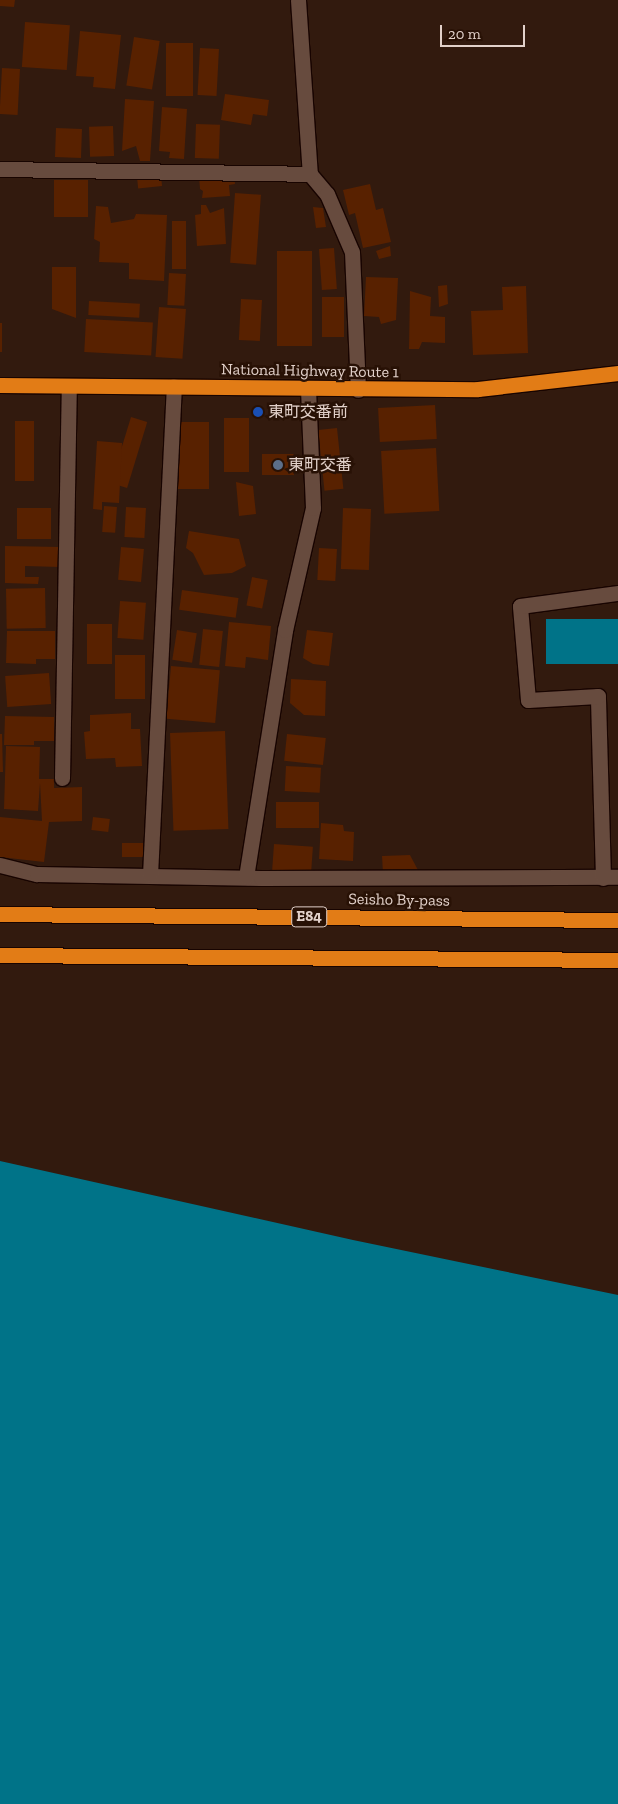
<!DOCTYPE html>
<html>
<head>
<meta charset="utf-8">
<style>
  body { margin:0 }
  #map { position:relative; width:618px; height:1804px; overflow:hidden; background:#321a0e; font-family:"Zilla Slab","Noto Sans JP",serif }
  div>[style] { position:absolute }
  .water>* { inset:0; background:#007388; transform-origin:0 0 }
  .building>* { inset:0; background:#582100; transform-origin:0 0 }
  .roads { filter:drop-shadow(1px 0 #180400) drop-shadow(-1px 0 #180400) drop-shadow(0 1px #180400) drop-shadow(0 -1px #180400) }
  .minor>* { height:15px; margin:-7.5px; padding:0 7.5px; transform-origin:7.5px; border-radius:7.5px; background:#674b3e }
  .highway>* { height:15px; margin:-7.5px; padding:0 7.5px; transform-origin:7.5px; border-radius:7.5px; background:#e27c16 }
  .dots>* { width:14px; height:14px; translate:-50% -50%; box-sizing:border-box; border:2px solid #281105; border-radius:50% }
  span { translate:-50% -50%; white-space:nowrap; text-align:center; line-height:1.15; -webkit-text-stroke:5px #281105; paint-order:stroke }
  .shield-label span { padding:1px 4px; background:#281105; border:1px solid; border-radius:4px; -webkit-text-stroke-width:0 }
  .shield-label { font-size:15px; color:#e2d1ca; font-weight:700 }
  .street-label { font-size:16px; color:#e2d1ca }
  .poi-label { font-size:16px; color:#e2d1ca }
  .left { translate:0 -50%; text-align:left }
  .scale { position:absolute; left:440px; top:25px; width:85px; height:22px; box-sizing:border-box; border:2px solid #e2d1ca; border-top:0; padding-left:6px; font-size:15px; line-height:18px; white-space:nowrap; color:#e2d1ca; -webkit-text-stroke:4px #281105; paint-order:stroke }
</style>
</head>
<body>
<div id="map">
  <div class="water">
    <div style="left:618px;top:619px;width:45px;height:72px;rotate:90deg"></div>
    <div style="clip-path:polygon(0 1161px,353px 1240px,618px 1295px,618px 1804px,0 1804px)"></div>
  </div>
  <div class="building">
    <div style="clip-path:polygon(0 0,15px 0,14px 7px,0 6px)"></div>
    <div style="left:25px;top:22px;width:45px;height:45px;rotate:4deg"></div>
    <div style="clip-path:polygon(80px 31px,121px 35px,115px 89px,93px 87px,94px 77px,76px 76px)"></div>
    <div style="left:134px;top:37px;width:26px;height:49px;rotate:9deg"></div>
    <div style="left:166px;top:43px;width:27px;height:53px"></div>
    <div style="left:200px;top:48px;width:19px;height:47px;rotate:3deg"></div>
    <div style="left:2px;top:68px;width:18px;height:46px;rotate:3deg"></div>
    <div style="clip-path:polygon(225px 94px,269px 100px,267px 116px,253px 114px,251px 125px,221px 120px)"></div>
    <div style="clip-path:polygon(125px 99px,154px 101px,150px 161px,140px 161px,136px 146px,122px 151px)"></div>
    <div style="clip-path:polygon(162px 107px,187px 109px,184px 159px,169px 158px,170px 152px,159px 151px)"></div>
    <div style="left:196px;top:124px;width:24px;height:34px;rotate:2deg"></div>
    <div style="left:113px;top:126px;width:30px;height:24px;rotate:88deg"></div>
    <div style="left:56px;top:128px;width:26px;height:29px;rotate:2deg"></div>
    <div style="clip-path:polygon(234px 173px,235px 184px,229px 185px,230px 196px,202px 198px,203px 191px,200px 189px,199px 176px)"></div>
    <div style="left:161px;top:176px;width:10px;height:24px;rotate:84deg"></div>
    <div style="left:54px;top:180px;width:34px;height:37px"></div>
    <div style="clip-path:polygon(370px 184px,376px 210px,383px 208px,391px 242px,363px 248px,355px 213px,349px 215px,343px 190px)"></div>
    <div style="left:235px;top:193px;width:26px;height:70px;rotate:4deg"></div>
    <div style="clip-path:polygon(201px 205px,206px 205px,210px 213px,224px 208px,226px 244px,197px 246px,195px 215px,201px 214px)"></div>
    <div style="clip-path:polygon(96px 206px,108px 207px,111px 223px,134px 219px,136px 214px,167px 215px,164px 281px,129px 279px,129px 263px,99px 262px,100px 242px,94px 239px)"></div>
    <div style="clip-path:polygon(313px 207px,323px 208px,326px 227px,316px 228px)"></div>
    <div style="left:172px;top:221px;width:14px;height:48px"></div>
    <div style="clip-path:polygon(390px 246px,391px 256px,379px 259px,376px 251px)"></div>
    <div style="left:334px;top:248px;width:41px;height:15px;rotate:86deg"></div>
    <div style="left:277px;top:251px;width:35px;height:95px"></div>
    <div style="clip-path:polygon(52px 267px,76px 267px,76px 318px,52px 309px)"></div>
    <div style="left:169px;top:273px;width:17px;height:32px;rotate:3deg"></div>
    <div style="clip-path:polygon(366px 277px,398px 278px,396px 320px,381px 324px,379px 317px,364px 316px)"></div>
    <div style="clip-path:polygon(447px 285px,448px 304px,439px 307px,438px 286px)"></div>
    <div style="clip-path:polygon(526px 286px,528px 353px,473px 355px,471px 311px,503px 310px,502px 287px)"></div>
    <div style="clip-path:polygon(410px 291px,431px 297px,430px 316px,445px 317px,445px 343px,422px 342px,419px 349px,409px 349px)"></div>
    <div style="left:322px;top:297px;width:22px;height:40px"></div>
    <div style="left:241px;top:299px;width:21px;height:41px;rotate:3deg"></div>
    <div style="left:89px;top:301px;width:51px;height:14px;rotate:3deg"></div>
    <div style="left:159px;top:307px;width:27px;height:50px;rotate:4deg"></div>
    <div style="left:86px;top:319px;width:67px;height:33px;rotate:3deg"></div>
    <div style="left:0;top:323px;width:2px;height:29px"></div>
    <div style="left:435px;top:405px;width:34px;height:57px;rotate:87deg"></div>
    <div style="left:131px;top:417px;width:17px;height:69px;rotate:17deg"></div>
    <div style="left:224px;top:418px;width:25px;height:54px"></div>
    <div style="left:15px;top:421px;width:19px;height:60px"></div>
    <div style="left:178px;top:422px;width:31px;height:67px"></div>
    <div style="left:337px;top:428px;width:61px;height:19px;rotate:84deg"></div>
    <div style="clip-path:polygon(97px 441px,122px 443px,119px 503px,102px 502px,102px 510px,93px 509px)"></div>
    <div style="left:436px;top:448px;width:63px;height:55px;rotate:87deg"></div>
    <div style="left:262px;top:454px;width:32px;height:21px"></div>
    <div style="clip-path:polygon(236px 482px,253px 486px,256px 514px,239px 516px)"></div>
    <div style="left:104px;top:506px;width:13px;height:26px;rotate:4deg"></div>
    <div style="left:126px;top:507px;width:20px;height:30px;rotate:3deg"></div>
    <div style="left:17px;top:508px;width:34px;height:31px"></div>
    <div style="left:343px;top:508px;width:28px;height:61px;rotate:2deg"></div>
    <div style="clip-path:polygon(189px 531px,239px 539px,246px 566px,232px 573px,204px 575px,193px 553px,186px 548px)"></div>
    <div style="clip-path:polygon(5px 546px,61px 547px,60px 567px,25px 566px,25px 577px,39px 577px,38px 584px,5px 583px)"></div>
    <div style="left:121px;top:547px;width:23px;height:33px;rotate:5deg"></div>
    <div style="left:319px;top:548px;width:18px;height:32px;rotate:3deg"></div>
    <div style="left:252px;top:577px;width:16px;height:29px;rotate:11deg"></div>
    <div style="left:45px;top:588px;width:40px;height:39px;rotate:89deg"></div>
    <div style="left:182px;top:590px;width:57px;height:20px;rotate:8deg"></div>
    <div style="left:120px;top:601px;width:26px;height:37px;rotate:4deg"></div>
    <div style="clip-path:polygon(229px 622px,271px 626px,268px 660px,246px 657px,245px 668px,225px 666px)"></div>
    <div style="left:87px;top:624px;width:25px;height:40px"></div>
    <div style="left:203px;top:629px;width:20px;height:36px;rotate:6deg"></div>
    <div style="left:177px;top:630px;width:20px;height:30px;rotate:9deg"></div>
    <div style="clip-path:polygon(307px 630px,333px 633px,329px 666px,313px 664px,303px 658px)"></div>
    <div style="clip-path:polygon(7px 631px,55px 631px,55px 659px,36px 659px,36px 664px,6px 663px)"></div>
    <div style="left:115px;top:655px;width:30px;height:44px"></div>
    <div style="left:171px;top:666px;width:49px;height:53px;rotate:5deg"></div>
    <div style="left:49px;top:673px;width:31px;height:44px;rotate:86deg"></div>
    <div style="clip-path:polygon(291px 679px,326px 681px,325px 716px,304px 715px,290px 703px)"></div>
    <div style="clip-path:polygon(131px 713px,131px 729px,140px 729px,142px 766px,116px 767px,115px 758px,86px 759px,84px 732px,90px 731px,90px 715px)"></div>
    <div style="clip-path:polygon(5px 716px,54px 717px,54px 741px,34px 741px,34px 745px,4px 745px)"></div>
    <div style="left:225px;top:731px;width:98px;height:55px;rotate:88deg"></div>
    <div style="clip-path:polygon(0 734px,2px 734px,3px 772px,0 772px)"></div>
    <div style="left:287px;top:734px;width:39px;height:27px;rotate:6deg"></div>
    <div style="clip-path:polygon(6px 746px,40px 747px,39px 779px,54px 779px,54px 788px,82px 787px,82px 821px,49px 822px,44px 862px,0 857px,0 817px,42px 821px,40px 783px,38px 811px,4px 809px)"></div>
    <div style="left:286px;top:766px;width:35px;height:25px;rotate:3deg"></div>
    <div style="left:276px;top:802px;width:43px;height:26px"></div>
    <div style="left:93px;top:817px;width:17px;height:13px;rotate:7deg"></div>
    <div style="clip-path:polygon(321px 823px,343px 825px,344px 831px,354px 832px,353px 861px,319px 859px)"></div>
    <div style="left:122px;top:843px;width:26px;height:14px"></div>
    <div style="left:274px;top:844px;width:39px;height:29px;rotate:4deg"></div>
    <div style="clip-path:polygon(410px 855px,419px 872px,383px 873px,382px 856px)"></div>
  </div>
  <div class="roads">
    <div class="minor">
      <div style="left:298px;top:0;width:174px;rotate:86.1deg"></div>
      <div style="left:310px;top:174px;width:26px;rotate:50deg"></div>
      <div style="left:327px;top:194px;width:63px;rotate:66.7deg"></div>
      <div style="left:352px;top:252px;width:138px;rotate:87.5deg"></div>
      <div style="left:0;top:169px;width:310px;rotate:0.9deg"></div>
      <div style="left:62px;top:778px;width:392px;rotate:-89deg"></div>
      <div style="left:0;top:865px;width:38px;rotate:14deg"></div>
      <div style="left:37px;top:874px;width:224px;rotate:1deg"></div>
      <div style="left:261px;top:878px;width:357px;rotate:-0.2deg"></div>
      <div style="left:150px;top:875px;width:489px;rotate:-87.2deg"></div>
      <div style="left:246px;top:877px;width:250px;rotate:-81deg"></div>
      <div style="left:285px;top:630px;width:125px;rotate:-77.1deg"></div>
      <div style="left:313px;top:508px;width:119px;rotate:-92.4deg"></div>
      <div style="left:603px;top:878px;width:182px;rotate:-91.6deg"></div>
      <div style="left:598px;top:696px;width:70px;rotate:176.7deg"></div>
      <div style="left:528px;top:700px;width:94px;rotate:-94.9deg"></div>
      <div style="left:520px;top:606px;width:99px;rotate:-7.6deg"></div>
    </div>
    <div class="highway">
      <div style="left:0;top:385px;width:478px;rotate:0.5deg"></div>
      <div style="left:478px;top:389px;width:141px;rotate:-6.5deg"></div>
      <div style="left:0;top:914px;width:618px;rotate:0.56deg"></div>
      <div style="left:0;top:955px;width:618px;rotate:0.46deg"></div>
    </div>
  </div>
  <div class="dots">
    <div style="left:258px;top:412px;background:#1a4fb4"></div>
    <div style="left:278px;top:465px;background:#5c6f8a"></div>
  </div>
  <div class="shield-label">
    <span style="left:309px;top:917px">E84</span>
  </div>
  <div class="street-label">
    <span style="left:310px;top:371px;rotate:1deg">National Highway Route 1</span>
    <span style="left:399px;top:900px;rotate:1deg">Seisho By-pass</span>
  </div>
  <div class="poi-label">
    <span class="left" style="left:268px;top:412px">東町交番前</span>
    <span class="left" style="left:288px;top:465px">東町交番</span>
  </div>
  <div class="scale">20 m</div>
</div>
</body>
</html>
